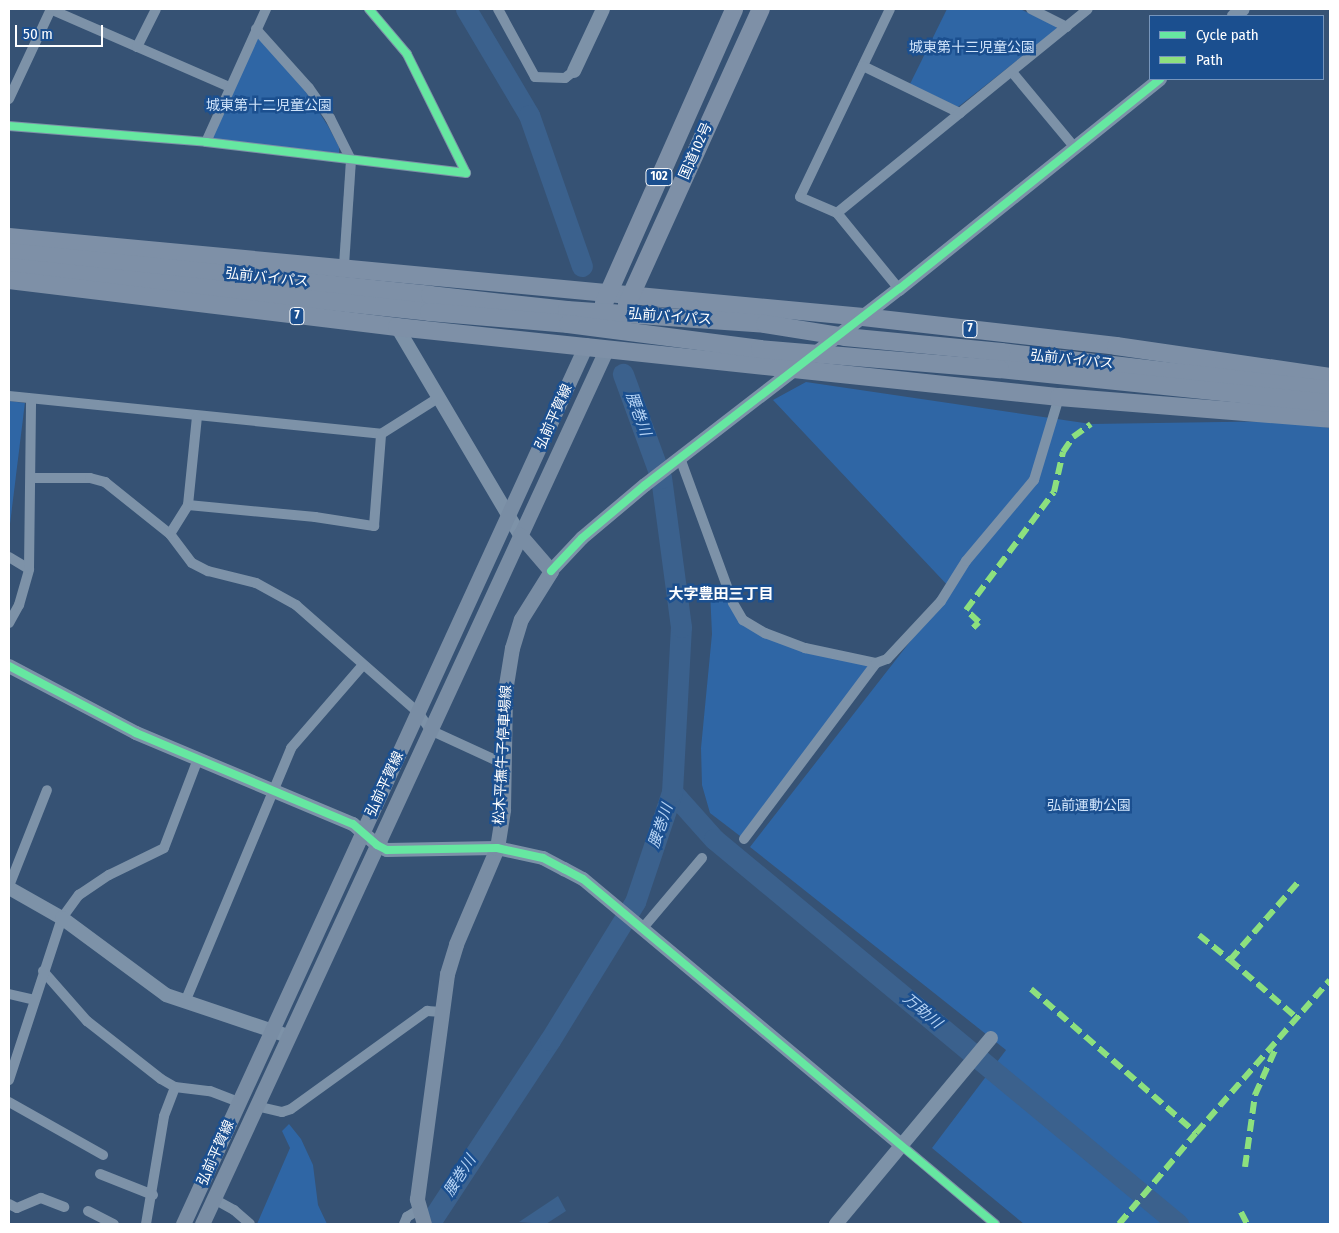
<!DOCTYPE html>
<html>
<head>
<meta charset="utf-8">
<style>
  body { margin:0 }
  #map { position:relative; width:1339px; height:1233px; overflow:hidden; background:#365274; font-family:"Fira Sans Condensed","Noto Sans JP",sans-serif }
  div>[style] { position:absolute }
  .green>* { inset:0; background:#2f66a5; transform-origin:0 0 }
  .water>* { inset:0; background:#3b618d }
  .river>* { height:21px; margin:-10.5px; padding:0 10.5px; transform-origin:10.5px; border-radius:10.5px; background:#3b618d }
  .minor>* { height:10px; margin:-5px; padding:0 5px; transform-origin:5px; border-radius:5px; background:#7d92a8 }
  .tertiary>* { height:14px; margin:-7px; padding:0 7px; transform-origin:7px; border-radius:7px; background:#7d92a8 }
  .secondary>* { height:15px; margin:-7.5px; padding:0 7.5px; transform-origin:7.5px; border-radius:7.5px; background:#798da4 }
  .trunk>* { height:18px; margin:-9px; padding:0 9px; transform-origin:9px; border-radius:9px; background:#7e90a7 }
  .trunk-bridge>* { height:18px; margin:-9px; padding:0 9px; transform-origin:9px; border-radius:9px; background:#7e90a7 }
  .quiet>* { height:6px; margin-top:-3px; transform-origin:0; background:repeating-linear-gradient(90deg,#8de07e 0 12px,transparent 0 18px) }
  .cycleway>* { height:8px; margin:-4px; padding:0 4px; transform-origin:4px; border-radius:4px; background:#66e7a1 }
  span { translate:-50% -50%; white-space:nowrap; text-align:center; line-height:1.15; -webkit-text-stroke:5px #1b4f8f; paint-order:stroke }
  .shield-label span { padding:1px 4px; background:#1b4f8f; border:1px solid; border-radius:4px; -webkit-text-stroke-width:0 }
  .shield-label { font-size:12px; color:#fff; font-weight:700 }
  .park-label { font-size:14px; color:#cfe3fa }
  .street-label { font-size:14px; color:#fff }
  .water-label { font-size:15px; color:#b5d3f5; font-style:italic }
  .neighbourhood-label { font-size:15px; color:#fff; font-weight:700 }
  .frame { position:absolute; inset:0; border:10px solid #fff; pointer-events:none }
  .legend { position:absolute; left:1149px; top:15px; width:175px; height:65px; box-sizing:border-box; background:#1b4f8f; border:1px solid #7695bc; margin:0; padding:6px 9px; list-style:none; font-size:15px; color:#fff }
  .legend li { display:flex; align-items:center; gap:10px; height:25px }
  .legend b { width:25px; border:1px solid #7695bc }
  .scale { position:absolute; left:15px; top:25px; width:88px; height:22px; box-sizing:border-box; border:2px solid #fff; border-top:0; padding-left:6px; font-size:15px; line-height:18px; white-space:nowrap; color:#fff; -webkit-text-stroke:4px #1b4f8f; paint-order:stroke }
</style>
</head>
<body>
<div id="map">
  <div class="green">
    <div style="clip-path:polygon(947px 9px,1020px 9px,1056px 26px,1057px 29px,958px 107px,910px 84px)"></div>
    <div style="clip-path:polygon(261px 38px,300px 83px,328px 126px,339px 147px,339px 153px,211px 139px,256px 39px)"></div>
    <div style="clip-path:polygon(806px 382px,1091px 424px,1284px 421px,1330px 428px,1330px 1224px,1024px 1224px,932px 1148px,1006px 1050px,750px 847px,951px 589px,773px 400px)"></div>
    <div style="left:9px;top:401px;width:16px;height:151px;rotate:7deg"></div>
    <div style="clip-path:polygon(718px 585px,729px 592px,743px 620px,765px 633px,876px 663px,744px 839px,710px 813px,702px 785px,701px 748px,712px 634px,710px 591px)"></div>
    <div style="clip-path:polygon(289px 1124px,301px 1139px,313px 1165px,318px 1205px,327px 1224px,257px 1224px,290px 1148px,282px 1131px)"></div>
  </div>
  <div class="water">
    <div style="clip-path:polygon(558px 1196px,566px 1211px,546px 1224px,519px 1222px)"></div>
  </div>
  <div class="river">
    <div style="left:466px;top:9px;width:123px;rotate:59.3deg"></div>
    <div style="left:529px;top:115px;width:160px;rotate:70.7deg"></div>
    <div style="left:672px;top:792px;width:63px;rotate:48.2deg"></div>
    <div style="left:714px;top:839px;width:603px;rotate:39.68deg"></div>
    <div style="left:429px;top:1224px;width:220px;rotate:-56.7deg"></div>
    <div style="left:550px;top:1040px;width:162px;rotate:-58.4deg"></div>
    <div style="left:635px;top:902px;width:116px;rotate:-71.4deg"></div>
    <div style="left:672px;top:792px;width:165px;rotate:-86.9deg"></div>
    <div style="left:681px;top:627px;width:150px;rotate:-97.6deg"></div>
    <div style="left:661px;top:478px;width:111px;rotate:-110.1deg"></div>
  </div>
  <div class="minor">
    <div style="left:50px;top:9px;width:195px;rotate:23.5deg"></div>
    <div style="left:498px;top:9px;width:77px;rotate:61.4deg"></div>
    <div style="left:535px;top:77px;width:30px;rotate:2deg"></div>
    <div style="left:565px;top:78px;width:11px;rotate:-38deg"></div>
    <div style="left:890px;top:9px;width:208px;rotate:115.6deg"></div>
    <div style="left:800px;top:197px;width:40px;rotate:23.4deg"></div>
    <div style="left:837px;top:213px;width:98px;rotate:50.8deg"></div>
    <div style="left:1031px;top:9px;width:40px;rotate:26.6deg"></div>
    <div style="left:256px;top:29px;width:79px;rotate:48.1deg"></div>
    <div style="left:309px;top:88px;width:37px;rotate:55deg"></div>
    <div style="left:330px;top:118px;width:47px;rotate:63.4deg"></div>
    <div style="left:351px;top:160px;width:106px;rotate:93.8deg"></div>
    <div style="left:137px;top:47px;width:42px;rotate:-63.4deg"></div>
    <div style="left:863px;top:66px;width:108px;rotate:25.9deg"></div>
    <div style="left:1012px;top:72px;width:99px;rotate:50.3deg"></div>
    <div style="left:9px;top:99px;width:99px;rotate:-65deg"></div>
    <div style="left:9px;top:126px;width:198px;rotate:4.6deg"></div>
    <div style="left:206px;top:142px;width:262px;rotate:6.8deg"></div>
    <div style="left:466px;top:173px;width:133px;rotate:-116.4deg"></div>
    <div style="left:407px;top:54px;width:59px;rotate:-130.2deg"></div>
    <div style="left:206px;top:142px;width:146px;rotate:-65.7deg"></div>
    <div style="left:837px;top:213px;width:323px;rotate:-39.1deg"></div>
    <div style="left:9px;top:396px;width:374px;rotate:5.8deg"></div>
    <div style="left:381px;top:434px;width:67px;rotate:-32.3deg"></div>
    <div style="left:680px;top:458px;width:154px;rotate:69.9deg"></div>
    <div style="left:733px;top:603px;width:20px;rotate:60deg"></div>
    <div style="left:743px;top:620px;width:26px;rotate:31deg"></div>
    <div style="left:765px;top:633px;width:43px;rotate:20.6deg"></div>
    <div style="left:805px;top:648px;width:73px;rotate:11.9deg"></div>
    <div style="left:31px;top:478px;width:59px"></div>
    <div style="left:90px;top:478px;width:16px;rotate:15deg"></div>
    <div style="left:105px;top:482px;width:83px;rotate:38.7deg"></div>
    <div style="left:170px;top:534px;width:36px;rotate:53deg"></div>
    <div style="left:192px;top:563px;width:18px;rotate:27deg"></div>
    <div style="left:208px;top:571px;width:49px;rotate:14deg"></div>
    <div style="left:256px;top:583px;width:46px;rotate:28.8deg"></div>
    <div style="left:296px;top:605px;width:162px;rotate:41.3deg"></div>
    <div style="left:418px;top:712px;width:22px;rotate:56deg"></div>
    <div style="left:430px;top:730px;width:81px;rotate:24.7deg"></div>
    <div style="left:188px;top:505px;width:128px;rotate:5.4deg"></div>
    <div style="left:315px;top:517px;width:60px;rotate:8.7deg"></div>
    <div style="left:374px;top:526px;width:92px;rotate:-85.6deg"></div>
    <div style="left:170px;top:534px;width:34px;rotate:-58deg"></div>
    <div style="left:188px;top:505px;width:88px;rotate:-84.2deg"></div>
    <div style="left:9px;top:557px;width:23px;rotate:31deg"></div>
    <div style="left:9px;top:623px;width:21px;rotate:-61deg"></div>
    <div style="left:19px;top:605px;width:37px;rotate:-74deg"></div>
    <div style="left:29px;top:569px;width:170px;rotate:-89.3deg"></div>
    <div style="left:744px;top:839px;width:220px;rotate:-53.1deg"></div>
    <div style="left:876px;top:663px;width:12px;rotate:-20deg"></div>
    <div style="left:887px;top:659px;width:79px;rotate:-47deg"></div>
    <div style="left:941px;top:601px;width:47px;rotate:-58deg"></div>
    <div style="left:966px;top:561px;width:106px;rotate:-50deg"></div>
    <div style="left:1034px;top:480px;width:87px;rotate:-73.2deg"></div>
    <div style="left:9px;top:886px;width:103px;rotate:-68.4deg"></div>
    <div style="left:642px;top:929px;width:93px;rotate:-49.8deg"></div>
    <div style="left:43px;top:971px;width:67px;rotate:48.7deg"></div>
    <div style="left:87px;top:1021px;width:94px;rotate:38.1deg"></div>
    <div style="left:161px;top:1079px;width:16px;rotate:30deg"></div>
    <div style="left:175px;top:1087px;width:35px;rotate:7deg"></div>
    <div style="left:210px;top:1091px;width:31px;rotate:21deg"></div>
    <div style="left:9px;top:994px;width:26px;rotate:13deg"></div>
    <div style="left:185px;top:1002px;width:275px;rotate:-67.3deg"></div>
    <div style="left:291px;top:748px;width:110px;rotate:-49.1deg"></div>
    <div style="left:9px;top:1080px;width:170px;rotate:-71.9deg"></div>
    <div style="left:62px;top:918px;width:29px;rotate:-54deg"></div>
    <div style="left:79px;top:895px;width:36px;rotate:-34deg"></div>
    <div style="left:109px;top:875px;width:61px;rotate:-26.1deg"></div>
    <div style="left:164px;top:848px;width:95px;rotate:-69.1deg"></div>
    <div style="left:9px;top:1102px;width:108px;rotate:29.4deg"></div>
    <div style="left:256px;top:1106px;width:27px;rotate:13deg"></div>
    <div style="left:282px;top:1112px;width:9px;rotate:-18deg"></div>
    <div style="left:291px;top:1109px;width:168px;rotate:-35.8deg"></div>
    <div style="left:427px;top:1011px;width:15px;rotate:4deg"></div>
    <div style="left:901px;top:1145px;width:123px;rotate:40deg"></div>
    <div style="left:100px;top:1174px;width:57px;rotate:21.6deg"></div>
    <div style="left:214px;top:1199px;width:23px;rotate:29deg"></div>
    <div style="left:234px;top:1210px;width:21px;rotate:41deg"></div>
    <div style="left:9px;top:1204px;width:9px;rotate:27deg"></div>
    <div style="left:17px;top:1208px;width:26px;rotate:-23deg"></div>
    <div style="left:41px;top:1198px;width:25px;rotate:21deg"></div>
    <div style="left:88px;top:1211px;width:29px;rotate:27deg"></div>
    <div style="left:146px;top:1224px;width:109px;rotate:-80.5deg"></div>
    <div style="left:164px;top:1116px;width:31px;rotate:-69deg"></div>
    <div style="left:404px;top:1224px;width:8px;rotate:-67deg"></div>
    <div style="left:407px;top:1217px;width:13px;rotate:-32deg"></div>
  </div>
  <div class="tertiary">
    <div style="left:1234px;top:16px;width:11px;rotate:-38deg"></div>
    <div style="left:574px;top:71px;width:68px;rotate:-64.9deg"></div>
    <div style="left:397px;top:327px;width:242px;rotate:59.4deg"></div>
    <div style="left:551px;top:571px;width:45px;rotate:-46.8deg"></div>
    <div style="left:582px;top:538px;width:82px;rotate:-40.1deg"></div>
    <div style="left:645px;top:485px;width:321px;rotate:-37.7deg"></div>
    <div style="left:899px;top:289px;width:335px;rotate:-38.8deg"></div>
    <div style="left:9px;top:666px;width:144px;rotate:27.8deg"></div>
    <div style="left:136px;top:733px;width:235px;rotate:22.8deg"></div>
    <div style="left:353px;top:824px;width:32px;rotate:41deg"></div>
    <div style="left:377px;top:845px;width:11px;rotate:27deg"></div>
    <div style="left:387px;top:850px;width:110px;rotate:-1deg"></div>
    <div style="left:497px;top:848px;width:47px;rotate:12.3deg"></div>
    <div style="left:543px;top:858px;width:24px;rotate:28deg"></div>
    <div style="left:564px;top:869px;width:21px;rotate:28deg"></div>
    <div style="left:583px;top:879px;width:415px;rotate:39.9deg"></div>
    <div style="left:9px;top:888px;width:61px;rotate:29.5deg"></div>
    <div style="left:62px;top:918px;width:129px;rotate:36.5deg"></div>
    <div style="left:166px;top:995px;width:129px;rotate:18.6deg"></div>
    <div style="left:836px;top:1224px;width:242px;rotate:-50.2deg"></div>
  </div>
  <div class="secondary">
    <div style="left:183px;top:1224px;width:967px;rotate:-65.37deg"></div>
    <div style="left:202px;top:1224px;width:965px;rotate:-65.19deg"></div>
    <div style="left:424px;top:1224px;width:26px;rotate:-106deg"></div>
    <div style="left:417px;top:1199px;width:227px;rotate:-82.4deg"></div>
    <div style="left:447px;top:974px;width:31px;rotate:-73deg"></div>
    <div style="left:456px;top:944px;width:104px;rotate:-66.9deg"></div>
    <div style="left:497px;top:848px;width:39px;rotate:-81deg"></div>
    <div style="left:503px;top:809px;width:118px;rotate:-89deg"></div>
    <div style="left:505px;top:691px;width:44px;rotate:-80.8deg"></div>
    <div style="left:512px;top:648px;width:30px;rotate:-73deg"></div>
    <div style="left:521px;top:619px;width:57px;rotate:-58deg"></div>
    <div style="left:551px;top:571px;width:48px;rotate:-130.7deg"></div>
  </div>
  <div class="trunk">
    <div style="left:9px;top:237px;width:858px;rotate:5.35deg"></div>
    <div style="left:863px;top:317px;width:255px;rotate:6.5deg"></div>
    <div style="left:1116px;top:346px;width:216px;rotate:8.2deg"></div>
    <div style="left:9px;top:252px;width:423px;rotate:5.8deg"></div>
    <div style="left:9px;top:267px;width:422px;rotate:6.1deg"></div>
    <div style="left:9px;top:280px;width:391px;rotate:6.9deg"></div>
    <div style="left:397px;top:327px;width:666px;rotate:6.04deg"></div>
    <div style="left:1059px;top:397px;width:272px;rotate:4.6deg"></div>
    <div style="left:604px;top:303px;width:321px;rotate:-66.1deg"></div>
    <div style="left:627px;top:304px;width:324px;rotate:-65.6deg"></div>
    <div style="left:1001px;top:352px;width:331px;rotate:6.6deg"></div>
    <div style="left:1000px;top:369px;width:332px;rotate:5.9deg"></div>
  </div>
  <div class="trunk-bridge">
    <div style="left:430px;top:295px;width:138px;rotate:6.2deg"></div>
    <div style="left:567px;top:310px;width:198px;rotate:4deg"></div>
    <div style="left:765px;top:324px;width:81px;rotate:9.2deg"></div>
    <div style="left:845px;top:337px;width:157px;rotate:5.5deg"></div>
    <div style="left:429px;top:312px;width:140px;rotate:4.9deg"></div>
    <div style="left:568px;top:324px;width:194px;rotate:7.4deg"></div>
    <div style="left:760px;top:349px;width:241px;rotate:4.8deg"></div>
  </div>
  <div class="quiet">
    <div style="left:973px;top:628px;width:8px;rotate:-45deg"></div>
    <div style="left:979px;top:622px;width:18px;rotate:-137deg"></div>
    <div style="left:966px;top:610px;width:147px;rotate:-53.3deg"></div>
    <div style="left:1054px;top:492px;width:41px;rotate:-77.3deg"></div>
    <div style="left:1063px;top:452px;width:18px;rotate:-56deg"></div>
    <div style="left:1073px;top:437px;width:22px;rotate:-36deg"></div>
    <div style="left:1199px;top:935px;width:40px;rotate:39deg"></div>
    <div style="left:1230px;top:960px;width:106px;rotate:-48.8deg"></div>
    <div style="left:1230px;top:960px;width:90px;rotate:40.9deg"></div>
    <div style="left:1031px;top:989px;width:219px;rotate:41.1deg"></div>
    <div style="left:1196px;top:1133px;width:203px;rotate:-48.8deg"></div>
    <div style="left:1245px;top:1167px;width:73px;rotate:-82.1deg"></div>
    <div style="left:1255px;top:1095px;width:49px;rotate:-66deg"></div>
    <div style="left:1241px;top:1212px;width:13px;rotate:63deg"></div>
    <div style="left:1119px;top:1224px;width:119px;rotate:-49.8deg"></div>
  </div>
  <div class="cycleway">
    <div style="left:9px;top:126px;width:198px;rotate:4.6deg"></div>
    <div style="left:206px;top:142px;width:262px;rotate:6.8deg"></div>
    <div style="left:466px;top:173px;width:133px;rotate:-116.4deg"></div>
    <div style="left:407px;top:54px;width:59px;rotate:-130.2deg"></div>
    <div style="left:551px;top:571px;width:45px;rotate:-46.8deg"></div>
    <div style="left:582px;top:538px;width:82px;rotate:-40.1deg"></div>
    <div style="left:645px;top:485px;width:321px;rotate:-37.7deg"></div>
    <div style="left:899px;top:289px;width:335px;rotate:-38.8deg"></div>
    <div style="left:9px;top:666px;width:144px;rotate:27.8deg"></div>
    <div style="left:136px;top:733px;width:235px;rotate:22.8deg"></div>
    <div style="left:353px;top:824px;width:32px;rotate:41deg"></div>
    <div style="left:377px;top:845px;width:11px;rotate:27deg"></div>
    <div style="left:387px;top:850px;width:110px;rotate:-1deg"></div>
    <div style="left:497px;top:848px;width:47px;rotate:12.3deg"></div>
    <div style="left:543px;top:858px;width:24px;rotate:28deg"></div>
    <div style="left:564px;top:869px;width:21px;rotate:28deg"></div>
    <div style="left:583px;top:879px;width:537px;rotate:39.94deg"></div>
  </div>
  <div class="shield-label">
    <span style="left:659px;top:177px">102</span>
    <span style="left:297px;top:316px">7</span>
    <span style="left:970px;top:329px">7</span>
  </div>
  <div class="park-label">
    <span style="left:972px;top:48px">城東第十三児童公園</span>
    <span style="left:269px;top:106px">城東第十二児童公園</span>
    <span style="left:1089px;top:806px">弘前運動公園</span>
  </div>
  <div class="street-label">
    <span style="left:696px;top:151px;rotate:-66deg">国道102号</span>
    <span style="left:267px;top:278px;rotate:6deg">弘前バイパス</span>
    <span style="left:670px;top:317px;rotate:4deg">弘前バイパス</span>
    <span style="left:1072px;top:360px;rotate:6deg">弘前バイパス</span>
    <span style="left:554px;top:417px;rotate:-66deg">弘前平賀線</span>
    <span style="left:503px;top:755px;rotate:-87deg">松木平撫牛子停車場線</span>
    <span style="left:385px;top:784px;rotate:-65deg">弘前平賀線</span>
    <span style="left:216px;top:1153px;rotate:-66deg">弘前平賀線</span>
  </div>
  <div class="water-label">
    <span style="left:638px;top:414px;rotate:70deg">腰巻川</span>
    <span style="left:661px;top:826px;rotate:-71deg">腰巻川</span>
    <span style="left:922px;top:1011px;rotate:40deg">万助川</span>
    <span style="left:460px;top:1176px;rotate:-57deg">腰巻川</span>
  </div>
  <div class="neighbourhood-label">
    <span style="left:721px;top:595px">大字豊田三丁目</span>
  </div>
  <div class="frame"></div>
  <ul class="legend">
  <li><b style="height:6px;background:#66e7a1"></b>Cycle path</li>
  <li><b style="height:6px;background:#8de07e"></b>Path</li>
  </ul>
  <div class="scale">50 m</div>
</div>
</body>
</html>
